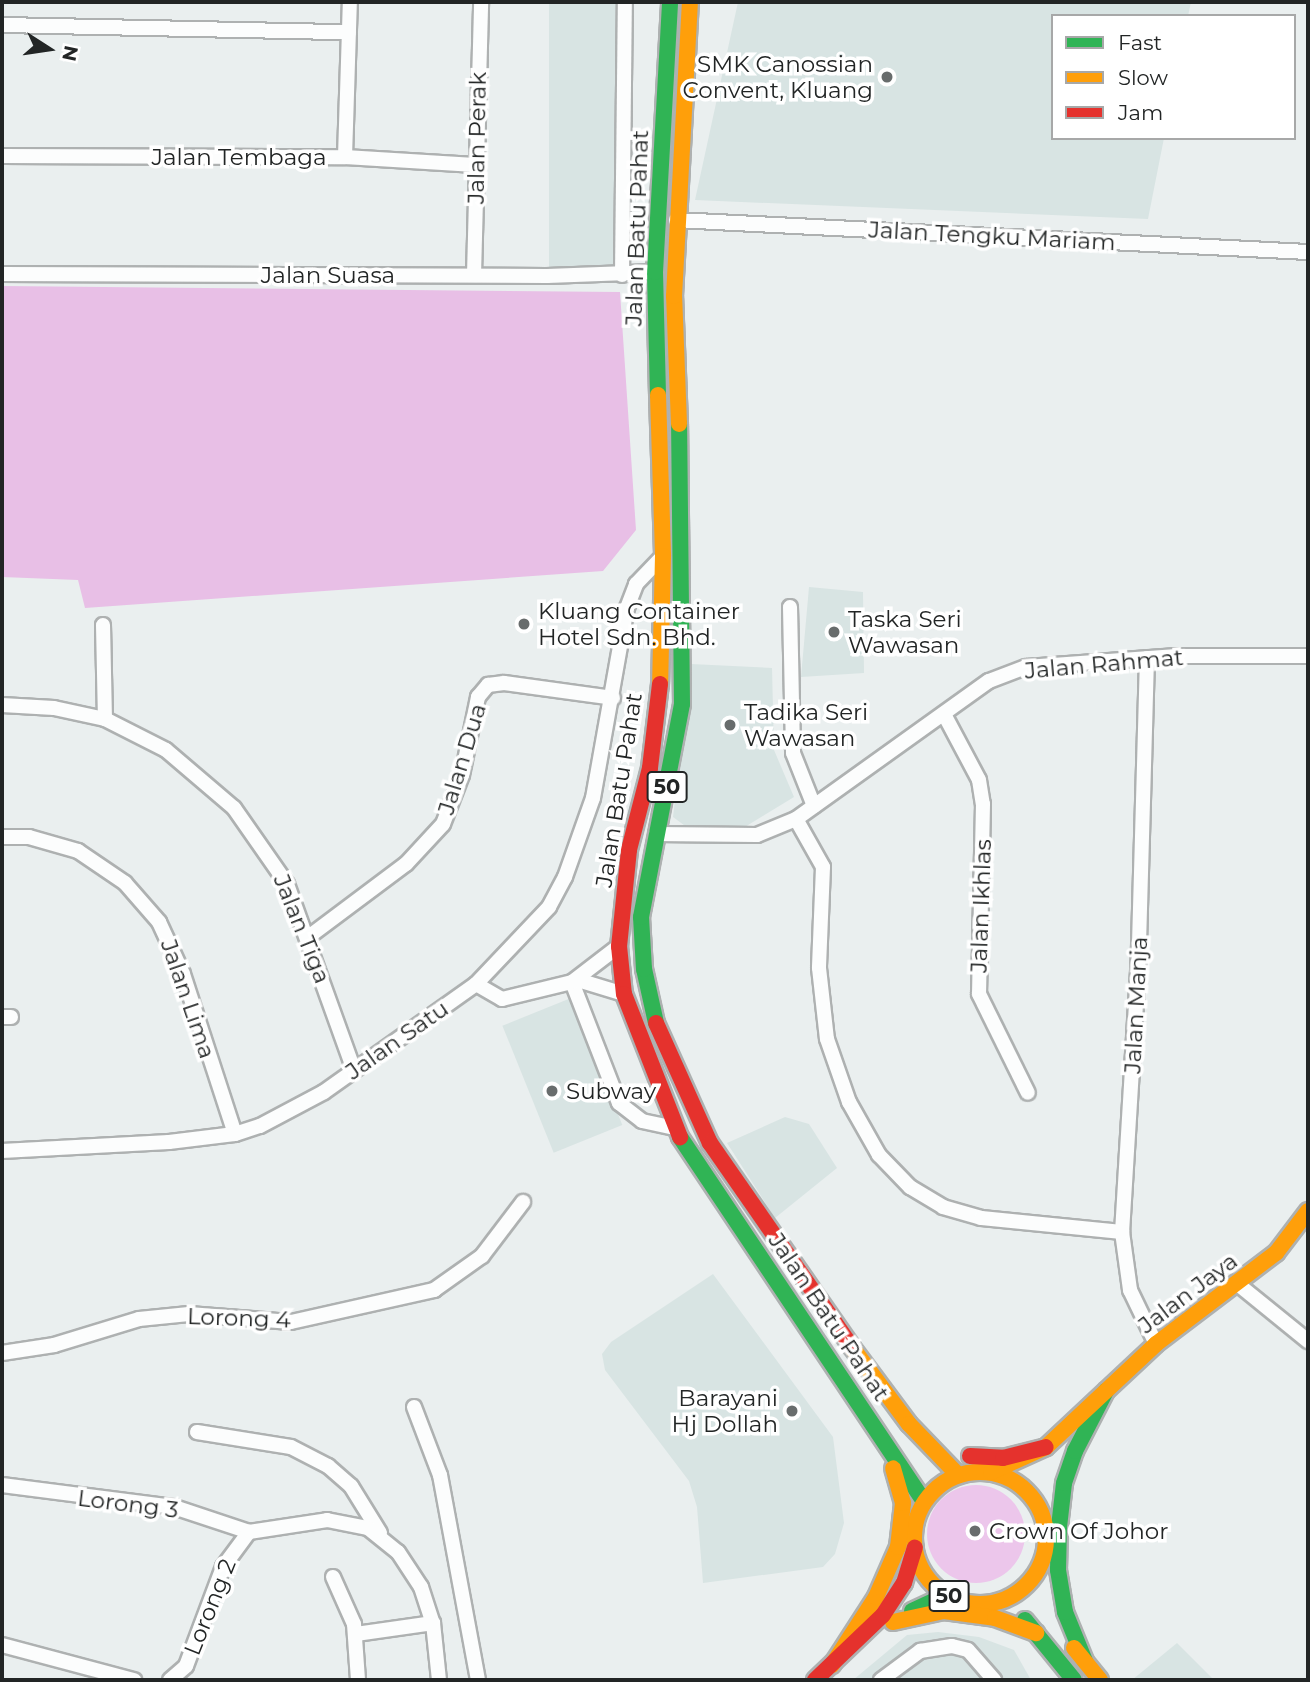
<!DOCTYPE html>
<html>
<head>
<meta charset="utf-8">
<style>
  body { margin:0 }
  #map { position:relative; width:1310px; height:1682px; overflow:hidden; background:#eaefef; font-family:Montserrat,sans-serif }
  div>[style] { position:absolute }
  .built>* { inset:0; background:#d8e4e3; transform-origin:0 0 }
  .green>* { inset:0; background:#ecc6eb }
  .round { border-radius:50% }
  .forest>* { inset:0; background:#e8bfe6 }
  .roads { filter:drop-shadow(2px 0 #aeb1b1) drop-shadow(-2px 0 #aeb1b1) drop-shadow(0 2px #aeb1b1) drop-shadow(0 -2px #aeb1b1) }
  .street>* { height:14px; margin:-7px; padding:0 7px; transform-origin:7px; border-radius:7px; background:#fcfdfd }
  .fast>* { height:16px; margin:-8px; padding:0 8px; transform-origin:8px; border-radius:8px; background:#30b455 }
  .slow>* { height:16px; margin:-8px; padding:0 8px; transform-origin:8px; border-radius:8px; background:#ff9f0a }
  .slow>.ring { margin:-8px; padding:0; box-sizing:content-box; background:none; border:16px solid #ff9f0a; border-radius:50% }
  .jam>* { height:16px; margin:-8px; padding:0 8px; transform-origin:8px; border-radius:8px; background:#e5322d }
  .dots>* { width:19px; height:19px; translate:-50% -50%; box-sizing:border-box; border:4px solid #fff; border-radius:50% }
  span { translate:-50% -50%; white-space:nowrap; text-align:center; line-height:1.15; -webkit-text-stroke:7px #fff; paint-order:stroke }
  .shield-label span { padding:2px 5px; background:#fff; border:2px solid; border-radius:5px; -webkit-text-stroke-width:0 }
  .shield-label { font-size:21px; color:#222525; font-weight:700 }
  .poi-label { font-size:23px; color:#222525 }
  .right { translate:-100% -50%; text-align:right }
  .left { translate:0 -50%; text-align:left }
  .street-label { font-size:23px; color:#222525 }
  .frame { position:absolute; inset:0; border:4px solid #222525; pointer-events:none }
  .legend { position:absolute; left:1051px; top:14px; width:245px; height:126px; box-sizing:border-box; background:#fff; border:2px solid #a7a8a8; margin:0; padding:9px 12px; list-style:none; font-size:21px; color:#222525 }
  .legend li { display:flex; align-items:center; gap:14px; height:35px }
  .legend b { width:35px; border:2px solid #a7a8a8 }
  .north { position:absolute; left:14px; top:14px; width:70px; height:70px; -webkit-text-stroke:5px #fff; paint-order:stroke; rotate:102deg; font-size:19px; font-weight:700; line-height:28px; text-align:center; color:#222525 }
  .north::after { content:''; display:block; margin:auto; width:24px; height:32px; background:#222525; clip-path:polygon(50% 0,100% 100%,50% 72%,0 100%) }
</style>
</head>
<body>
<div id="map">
  <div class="built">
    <div style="left:549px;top:2px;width:71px;height:279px"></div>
    <div style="clip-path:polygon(738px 2px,1191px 2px,1188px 16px,1053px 16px,1053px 138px,1164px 138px,1148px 219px,695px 200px)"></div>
    <div style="clip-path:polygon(809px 587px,863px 592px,864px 673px,801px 677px)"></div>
    <div style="clip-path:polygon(691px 664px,772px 668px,774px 750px,794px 797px,735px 833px,688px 828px,673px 817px)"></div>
    <div style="left:571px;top:998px;width:137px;height:74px;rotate:68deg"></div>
    <div style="clip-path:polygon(785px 1117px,809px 1124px,837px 1168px,775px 1218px,727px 1143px)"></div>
    <div style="clip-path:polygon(713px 1274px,833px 1437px,844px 1523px,835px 1554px,823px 1567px,703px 1583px,697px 1507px,689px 1481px,605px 1370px,602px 1354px,611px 1342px)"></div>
    <div style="clip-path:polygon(938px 1632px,979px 1637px,1014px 1650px,1031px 1680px,853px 1680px,907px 1635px)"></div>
    <div style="clip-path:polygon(1177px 1643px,1214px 1680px,1132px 1680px)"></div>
  </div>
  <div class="green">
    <div class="round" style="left:927px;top:1485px;width:98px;height:98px"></div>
  </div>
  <div class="forest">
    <div style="clip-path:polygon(2px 286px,620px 292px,636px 530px,603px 571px,85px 608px,78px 580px,2px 577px)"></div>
  </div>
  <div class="roads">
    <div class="street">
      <div style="left:2px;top:25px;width:347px;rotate:1.2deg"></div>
      <div style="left:2px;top:156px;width:343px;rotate:0.2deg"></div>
      <div style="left:345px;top:157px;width:130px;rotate:3.5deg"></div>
      <div style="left:345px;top:157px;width:155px;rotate:-88.2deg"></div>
      <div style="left:676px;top:220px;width:633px;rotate:2.9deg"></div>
      <div style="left:2px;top:274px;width:545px;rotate:0.21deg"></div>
      <div style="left:547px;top:276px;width:108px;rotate:-2.1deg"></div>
      <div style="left:474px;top:275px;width:273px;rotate:-88.5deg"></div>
      <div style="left:622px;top:275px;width:273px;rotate:-89.4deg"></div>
      <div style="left:790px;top:607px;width:146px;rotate:88.8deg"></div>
      <div style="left:793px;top:753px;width:57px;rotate:68.4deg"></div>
      <div style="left:103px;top:625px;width:94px;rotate:88.8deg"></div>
      <div style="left:1147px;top:658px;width:313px;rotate:91.6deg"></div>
      <div style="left:1138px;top:971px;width:261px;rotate:93.5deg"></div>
      <div style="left:1122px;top:1232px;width:59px;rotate:82.1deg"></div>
      <div style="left:1130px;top:1290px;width:60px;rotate:64.3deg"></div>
      <div style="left:2px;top:705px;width:52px;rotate:3.3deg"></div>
      <div style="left:54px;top:708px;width:52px;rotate:12.2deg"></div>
      <div style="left:105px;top:719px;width:68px;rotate:26.9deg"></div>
      <div style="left:166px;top:750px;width:89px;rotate:40.5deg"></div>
      <div style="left:234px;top:808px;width:93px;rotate:55.1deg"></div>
      <div style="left:287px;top:884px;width:198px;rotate:70.2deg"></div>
      <div style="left:945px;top:716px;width:72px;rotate:62deg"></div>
      <div style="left:979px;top:780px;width:24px;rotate:81deg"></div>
      <div style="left:983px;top:804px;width:190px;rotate:91.2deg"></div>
      <div style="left:979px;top:994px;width:110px;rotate:63.7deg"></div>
      <div style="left:796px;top:819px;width:55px;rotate:60.6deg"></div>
      <div style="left:823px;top:867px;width:101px;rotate:92.3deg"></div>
      <div style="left:819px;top:968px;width:71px;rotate:83.6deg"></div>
      <div style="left:827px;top:1039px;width:67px;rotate:70.8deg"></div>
      <div style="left:849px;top:1102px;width:61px;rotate:60.5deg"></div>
      <div style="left:879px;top:1155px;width:45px;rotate:45.9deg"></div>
      <div style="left:910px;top:1187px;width:39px;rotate:31deg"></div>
      <div style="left:943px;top:1207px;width:40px;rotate:16deg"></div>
      <div style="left:981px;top:1218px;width:142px;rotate:5.7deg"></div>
      <div style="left:656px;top:834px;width:101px;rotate:0.6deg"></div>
      <div style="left:757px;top:835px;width:42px;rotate:-22.3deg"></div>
      <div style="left:796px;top:819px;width:237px;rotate:-35.6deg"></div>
      <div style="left:989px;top:681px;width:40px;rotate:-21deg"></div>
      <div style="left:1026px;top:667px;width:151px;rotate:-4.2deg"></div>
      <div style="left:1177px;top:656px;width:131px"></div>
      <div style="left:2px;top:837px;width:27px"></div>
      <div style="left:29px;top:837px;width:51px;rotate:15.9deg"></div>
      <div style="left:78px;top:851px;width:57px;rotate:34.2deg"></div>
      <div style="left:125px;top:883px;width:52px;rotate:48.9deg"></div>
      <div style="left:159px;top:922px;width:57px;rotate:65.2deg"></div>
      <div style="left:183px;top:974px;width:168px;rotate:72deg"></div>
      <div style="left:307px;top:938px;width:124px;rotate:-36.8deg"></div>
      <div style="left:406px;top:864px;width:54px;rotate:-47.2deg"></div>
      <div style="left:443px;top:824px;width:53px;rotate:-68.8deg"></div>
      <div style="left:462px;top:775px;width:80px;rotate:-78.4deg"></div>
      <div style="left:478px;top:697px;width:16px;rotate:-50deg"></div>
      <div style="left:488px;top:685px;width:16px;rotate:-7deg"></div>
      <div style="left:504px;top:683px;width:110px;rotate:7.8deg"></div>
      <div style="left:578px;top:980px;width:48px;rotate:16.9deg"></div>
      <div style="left:572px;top:982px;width:130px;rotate:68.8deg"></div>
      <div style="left:619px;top:1103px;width:29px;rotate:38deg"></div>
      <div style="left:642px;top:1121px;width:33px;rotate:12deg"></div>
      <div style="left:476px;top:984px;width:30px;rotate:30deg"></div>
      <div style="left:502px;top:999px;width:72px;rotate:-13.7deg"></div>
      <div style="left:572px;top:982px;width:59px;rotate:-37.5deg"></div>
      <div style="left:2px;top:1017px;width:9px"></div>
      <div style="left:2px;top:1151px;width:167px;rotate:-3.1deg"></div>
      <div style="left:169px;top:1142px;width:66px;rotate:-6.9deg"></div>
      <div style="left:235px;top:1134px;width:26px;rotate:-18deg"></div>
      <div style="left:260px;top:1126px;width:72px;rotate:-28deg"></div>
      <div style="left:324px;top:1092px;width:186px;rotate:-35.4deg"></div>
      <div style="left:476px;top:984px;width:106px;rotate:-46.5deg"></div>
      <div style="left:549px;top:907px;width:34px;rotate:-62deg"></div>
      <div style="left:565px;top:877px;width:84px;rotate:-70.5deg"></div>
      <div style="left:593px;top:798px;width:193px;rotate:-79.9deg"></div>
      <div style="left:627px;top:608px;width:26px;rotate:-69deg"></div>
      <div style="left:636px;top:584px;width:39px;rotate:-46deg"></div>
      <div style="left:1239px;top:1285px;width:89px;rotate:39.1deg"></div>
      <div style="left:2px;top:1353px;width:53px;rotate:-8.7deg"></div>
      <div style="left:54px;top:1345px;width:89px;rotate:-17deg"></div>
      <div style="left:139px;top:1319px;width:50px;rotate:-5.7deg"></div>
      <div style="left:189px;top:1314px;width:102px;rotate:4.5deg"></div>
      <div style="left:291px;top:1322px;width:147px;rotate:-12.6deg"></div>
      <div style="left:434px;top:1290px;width:59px;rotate:-35.3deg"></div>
      <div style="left:482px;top:1256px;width:68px;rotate:-52.8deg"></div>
      <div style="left:414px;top:1407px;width:73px;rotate:69.1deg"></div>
      <div style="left:440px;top:1475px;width:208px;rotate:79.5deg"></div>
      <div style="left:197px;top:1432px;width:95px;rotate:9.1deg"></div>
      <div style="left:291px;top:1447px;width:42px;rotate:27.2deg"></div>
      <div style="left:328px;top:1466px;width:30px;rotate:41deg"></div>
      <div style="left:351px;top:1486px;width:55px;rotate:58.3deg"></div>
      <div style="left:2px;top:1485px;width:173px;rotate:7.3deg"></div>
      <div style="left:174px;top:1507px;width:79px;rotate:18.4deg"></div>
      <div style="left:249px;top:1532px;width:79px;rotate:-8.7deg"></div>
      <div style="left:327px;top:1520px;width:42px;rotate:11deg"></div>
      <div style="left:368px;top:1528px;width:38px;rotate:39deg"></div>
      <div style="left:398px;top:1552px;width:42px;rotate:56.7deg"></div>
      <div style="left:421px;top:1587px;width:38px;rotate:72deg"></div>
      <div style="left:433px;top:1623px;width:57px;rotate:84deg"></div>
      <div style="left:333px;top:1577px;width:51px;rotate:65.9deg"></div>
      <div style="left:354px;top:1624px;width:56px;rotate:85.9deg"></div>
      <div style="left:356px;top:1634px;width:78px;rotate:-8.1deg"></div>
      <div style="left:2px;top:1645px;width:137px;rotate:14.9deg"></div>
      <div style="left:170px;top:1680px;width:21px;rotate:-41deg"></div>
      <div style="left:186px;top:1666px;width:106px;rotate:-69.5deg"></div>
      <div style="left:223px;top:1567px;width:44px;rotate:-53.4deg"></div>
      <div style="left:881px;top:1680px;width:49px;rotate:-36.6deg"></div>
      <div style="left:920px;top:1651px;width:32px;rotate:-9deg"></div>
      <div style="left:952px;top:1646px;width:16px;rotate:14deg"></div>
      <div style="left:968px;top:1650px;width:40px;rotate:49deg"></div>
    </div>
    <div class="fast">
      <div style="left:658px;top:395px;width:123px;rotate:-91.4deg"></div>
      <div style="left:655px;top:272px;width:270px;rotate:-86.8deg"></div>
      <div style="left:656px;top:1023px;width:55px;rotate:-102.5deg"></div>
      <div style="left:644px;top:969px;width:52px;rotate:-93.3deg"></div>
      <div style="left:641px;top:917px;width:217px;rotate:-79.1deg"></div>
      <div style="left:682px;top:704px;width:280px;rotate:-90.6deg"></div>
      <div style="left:680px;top:1137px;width:438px;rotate:56.2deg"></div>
      <div style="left:912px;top:1611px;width:38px;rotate:-25deg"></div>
      <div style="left:1025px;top:1620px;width:77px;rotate:50.8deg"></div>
      <div style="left:1085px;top:1661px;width:53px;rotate:-112.2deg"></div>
      <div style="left:1065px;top:1612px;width:43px;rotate:-99.5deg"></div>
      <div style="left:1058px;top:1570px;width:43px;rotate:-88.7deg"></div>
      <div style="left:1059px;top:1527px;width:44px;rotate:-83.5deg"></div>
      <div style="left:1064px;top:1483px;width:34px;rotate:-71deg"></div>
      <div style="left:1075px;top:1451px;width:68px;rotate:-62.7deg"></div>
    </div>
    <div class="slow">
      <div style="left:658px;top:395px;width:161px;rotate:88.2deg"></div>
      <div style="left:663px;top:556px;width:128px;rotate:91.3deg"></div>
      <div style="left:679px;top:424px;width:128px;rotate:-92.2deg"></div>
      <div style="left:674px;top:296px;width:294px;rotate:-86.9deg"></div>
      <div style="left:851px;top:1346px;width:97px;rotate:53.4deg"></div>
      <div style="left:909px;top:1424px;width:71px;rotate:46.1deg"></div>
      <div class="ring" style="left:914px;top:1472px;width:116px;height:116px"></div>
      <div style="left:991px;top:1472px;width:60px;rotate:-24.4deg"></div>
      <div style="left:1046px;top:1447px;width:151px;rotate:-43.1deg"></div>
      <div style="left:1156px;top:1344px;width:151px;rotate:-37.2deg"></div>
      <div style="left:1276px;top:1253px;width:53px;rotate:-52.7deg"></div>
      <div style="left:893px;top:1622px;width:52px;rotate:-12.2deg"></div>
      <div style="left:944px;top:1611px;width:51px;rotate:7.8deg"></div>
      <div style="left:995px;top:1618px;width:44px;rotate:20.1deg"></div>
      <div style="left:1074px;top:1648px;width:41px;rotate:50.9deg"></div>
      <div style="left:832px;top:1665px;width:81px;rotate:-57.1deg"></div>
      <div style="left:876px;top:1597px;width:55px;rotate:-66.3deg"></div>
      <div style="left:898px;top:1547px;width:44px;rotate:-83.5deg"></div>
      <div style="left:903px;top:1503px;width:36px;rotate:-106deg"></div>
    </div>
    <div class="jam">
      <div style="left:660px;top:684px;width:85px;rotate:96.8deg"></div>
      <div style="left:650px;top:768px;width:85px;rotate:104.4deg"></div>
      <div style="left:629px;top:850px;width:97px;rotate:95.9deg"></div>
      <div style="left:619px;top:946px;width:48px;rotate:84.1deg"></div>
      <div style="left:624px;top:994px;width:154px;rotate:68.6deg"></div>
      <div style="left:656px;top:1023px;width:132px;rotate:65.8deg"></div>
      <div style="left:710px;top:1143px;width:247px;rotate:55.2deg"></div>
      <div style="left:970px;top:1456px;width:33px;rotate:3deg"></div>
      <div style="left:1003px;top:1458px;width:44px;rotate:-14.3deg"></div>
      <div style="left:815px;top:1680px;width:94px;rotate:-43.7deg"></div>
      <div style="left:883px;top:1615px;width:38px;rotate:-57deg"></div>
      <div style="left:904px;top:1583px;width:37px;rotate:-73deg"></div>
    </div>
  </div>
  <div class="dots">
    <div style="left:887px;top:77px;background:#686c6c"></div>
    <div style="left:524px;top:624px;background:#686c6c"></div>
    <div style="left:834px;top:632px;background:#686c6c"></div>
    <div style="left:730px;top:725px;background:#686c6c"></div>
    <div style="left:552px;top:1091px;background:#686c6c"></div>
    <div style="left:792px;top:1411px;background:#686c6c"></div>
    <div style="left:975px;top:1531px;background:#686c6c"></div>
  </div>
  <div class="shield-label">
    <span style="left:667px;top:787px">50</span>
    <span style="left:949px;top:1596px">50</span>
  </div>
  <div class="poi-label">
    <span class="right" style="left:873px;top:77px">SMK Canossian<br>Convent, Kluang</span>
    <span class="left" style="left:538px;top:624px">Kluang Container<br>Hotel Sdn. Bhd.</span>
    <span class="left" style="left:848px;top:632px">Taska Seri<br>Wawasan</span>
    <span class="left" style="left:744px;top:725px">Tadika Seri<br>Wawasan</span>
    <span class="left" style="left:566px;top:1091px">Subway</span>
    <span class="right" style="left:778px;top:1411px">Barayani<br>Hj Dollah</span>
    <span class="left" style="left:989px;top:1531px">Crown Of Johor</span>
  </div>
  <div class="street-label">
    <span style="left:477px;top:138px;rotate:-89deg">Jalan Perak</span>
    <span style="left:239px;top:157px">Jalan Tembaga</span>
    <span style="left:637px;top:228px;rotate:-88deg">Jalan Batu Pahat</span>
    <span style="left:992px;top:236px;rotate:3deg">Jalan Tengku Mariam</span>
    <span style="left:328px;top:275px">Jalan Suasa</span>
    <span style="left:1104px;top:664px;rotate:-5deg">Jalan Rahmat</span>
    <span style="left:462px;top:759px;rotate:-73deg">Jalan Dua</span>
    <span style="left:619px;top:790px;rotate:-81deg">Jalan Batu Pahat</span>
    <span style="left:981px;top:906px;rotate:-88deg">Jalan Ikhlas</span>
    <span style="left:302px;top:929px;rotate:68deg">Jalan Tiga</span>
    <span style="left:188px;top:999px;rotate:71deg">Jalan Lima</span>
    <span style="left:1136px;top:1005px;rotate:-87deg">Jalan Manja</span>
    <span style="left:397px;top:1040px;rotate:-35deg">Jalan Satu</span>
    <span style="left:1188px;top:1293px;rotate:-37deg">Jalan Jaya</span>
    <span style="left:829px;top:1317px;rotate:56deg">Jalan Batu Pahat</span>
    <span style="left:239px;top:1318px;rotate:2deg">Lorong 4</span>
    <span style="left:128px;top:1504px;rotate:7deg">Lorong 3</span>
    <span style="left:210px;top:1607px;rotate:-68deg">Lorong 2</span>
  </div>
  <div class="frame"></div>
  <ul class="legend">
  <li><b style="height:9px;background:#30b455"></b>Fast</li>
  <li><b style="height:9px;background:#ff9f0a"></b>Slow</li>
  <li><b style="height:9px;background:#e5322d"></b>Jam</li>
  </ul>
  <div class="north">N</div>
</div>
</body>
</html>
